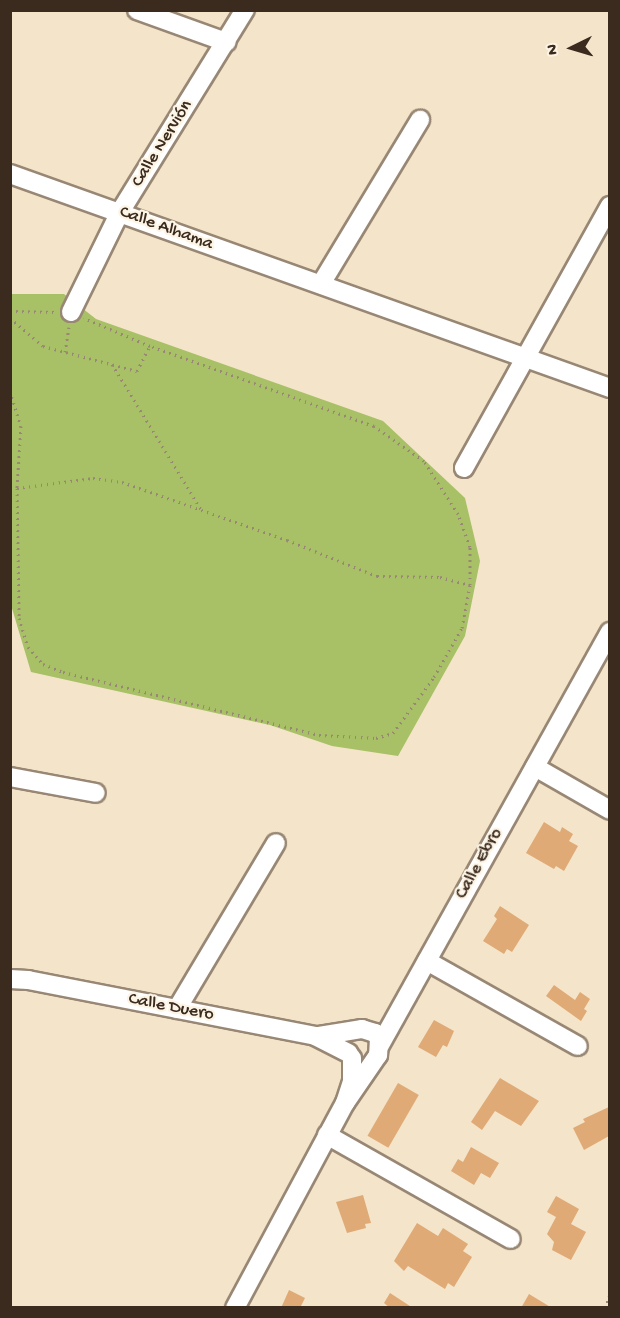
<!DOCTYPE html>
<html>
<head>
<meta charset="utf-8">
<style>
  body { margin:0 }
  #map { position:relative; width:620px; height:1318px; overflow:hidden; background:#f4e4c9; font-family:"Gochi Hand",sans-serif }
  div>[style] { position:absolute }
  .green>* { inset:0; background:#a8c066 }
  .building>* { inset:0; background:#dfaa76; transform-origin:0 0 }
  .path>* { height:3px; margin-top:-1.5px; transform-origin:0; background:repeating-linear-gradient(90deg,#988774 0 1.5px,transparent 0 6px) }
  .roads { filter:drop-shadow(2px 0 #988774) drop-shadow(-2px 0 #988774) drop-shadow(0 2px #988774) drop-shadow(0 -2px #988774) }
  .street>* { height:18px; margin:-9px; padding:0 9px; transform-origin:9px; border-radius:9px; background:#fff }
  span { translate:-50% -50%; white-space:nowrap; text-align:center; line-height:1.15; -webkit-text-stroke:4.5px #fcf5e5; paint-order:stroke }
  .street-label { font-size:18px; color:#3b2a1e }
  .frame { position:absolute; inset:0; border:12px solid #3b2a1e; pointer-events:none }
  .north { position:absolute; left:542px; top:18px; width:60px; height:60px; -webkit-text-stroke:4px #fcf5e5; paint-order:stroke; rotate:265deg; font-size:16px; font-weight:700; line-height:24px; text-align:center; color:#3b2a1e }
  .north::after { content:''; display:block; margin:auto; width:21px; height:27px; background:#3b2a1e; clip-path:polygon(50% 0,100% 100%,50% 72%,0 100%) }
</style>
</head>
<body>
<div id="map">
  <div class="green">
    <div style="clip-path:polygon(10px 294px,64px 294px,96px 319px,383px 421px,465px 498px,480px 561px,465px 636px,398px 756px,332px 746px,270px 725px,31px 672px,11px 605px)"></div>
  </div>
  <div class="building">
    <div style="clip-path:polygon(544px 822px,560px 832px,562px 827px,573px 834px,569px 841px,578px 846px,564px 871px,556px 866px,554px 869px,526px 853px)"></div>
    <div style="clip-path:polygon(500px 906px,529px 925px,512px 952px,507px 949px,504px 954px,483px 941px,497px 919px,494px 916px)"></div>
    <div style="clip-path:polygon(554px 985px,575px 1000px,580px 992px,590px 999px,584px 1009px,587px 1011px,581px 1021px,546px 996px)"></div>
    <div style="clip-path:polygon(434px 1020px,454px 1031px,447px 1047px,443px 1045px,436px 1057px,418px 1047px)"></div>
    <div style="clip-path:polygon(500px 1078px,539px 1101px,521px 1126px,495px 1111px,482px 1130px,471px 1122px)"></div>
    <div style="left:398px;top:1083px;width:24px;height:61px;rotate:30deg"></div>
    <div style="clip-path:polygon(609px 1107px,609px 1136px,584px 1150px,573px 1128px,585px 1122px,583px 1119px)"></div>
    <div style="clip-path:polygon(471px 1147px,499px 1163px,490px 1178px,481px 1173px,474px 1185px,451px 1171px,458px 1159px,463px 1162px)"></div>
    <div style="clip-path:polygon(363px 1195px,371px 1223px,365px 1224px,366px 1228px,347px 1233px,336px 1202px)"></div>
    <div style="clip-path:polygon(556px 1196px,579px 1209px,571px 1224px,586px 1232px,571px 1260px,552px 1250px,554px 1242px,547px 1234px,556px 1217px,547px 1212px)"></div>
    <div style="clip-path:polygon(417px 1223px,438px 1236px,443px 1228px,468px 1244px,463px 1251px,472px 1257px,454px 1287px,448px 1283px,445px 1289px,408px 1266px,404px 1271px,394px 1261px)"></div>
    <div style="clip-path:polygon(289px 1290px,305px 1298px,300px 1308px,281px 1308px)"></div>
    <div style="clip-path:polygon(390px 1293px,413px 1308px,390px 1308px,384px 1303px)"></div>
    <div style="clip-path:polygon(529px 1294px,552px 1308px,521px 1308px)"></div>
  </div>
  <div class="path">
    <div style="left:10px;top:311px;width:45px;rotate:1.3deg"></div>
    <div style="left:10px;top:318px;width:43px;rotate:40.3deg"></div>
    <div style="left:43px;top:346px;width:97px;rotate:14.9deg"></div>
    <div style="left:137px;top:371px;width:28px;rotate:-63deg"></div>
    <div style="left:65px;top:352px;width:25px;rotate:-81deg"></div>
    <div style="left:112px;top:364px;width:170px;rotate:58.5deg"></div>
    <div style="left:10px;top:391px;width:37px;rotate:73deg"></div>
    <div style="left:21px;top:426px;width:62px;rotate:93.7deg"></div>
    <div style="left:17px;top:488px;width:130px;rotate:89.1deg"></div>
    <div style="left:19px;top:618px;width:30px;rotate:73deg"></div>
    <div style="left:28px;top:647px;width:23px;rotate:49deg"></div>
    <div style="left:43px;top:664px;width:22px;rotate:22deg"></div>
    <div style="left:63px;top:672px;width:264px;rotate:13.8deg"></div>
    <div style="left:319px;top:735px;width:57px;rotate:3deg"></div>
    <div style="left:376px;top:738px;width:18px;rotate:-16deg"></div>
    <div style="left:393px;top:733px;width:69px;rotate:-53.8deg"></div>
    <div style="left:434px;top:677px;width:56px;rotate:-60.3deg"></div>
    <div style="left:462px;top:628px;width:44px;rotate:-79.5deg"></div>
    <div style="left:470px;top:585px;width:38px;rotate:-90deg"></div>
    <div style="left:470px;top:547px;width:35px;rotate:-110deg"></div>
    <div style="left:458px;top:514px;width:63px;rotate:-122.7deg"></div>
    <div style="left:424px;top:461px;width:61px;rotate:-145deg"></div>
    <div style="left:374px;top:426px;width:238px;rotate:-160.3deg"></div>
    <div style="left:150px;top:346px;width:72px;rotate:-157deg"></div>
    <div style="left:17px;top:488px;width:77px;rotate:-7.5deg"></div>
    <div style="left:93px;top:478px;width:29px;rotate:8deg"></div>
    <div style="left:122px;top:482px;width:175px;rotate:19.4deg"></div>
    <div style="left:287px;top:540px;width:97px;rotate:21.8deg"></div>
    <div style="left:377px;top:576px;width:63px;rotate:0.9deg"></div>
    <div style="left:440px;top:577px;width:31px;rotate:15deg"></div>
    <div style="left:605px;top:1308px;width:15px;rotate:-70deg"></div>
  </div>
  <div class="roads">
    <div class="street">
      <div style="left:137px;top:10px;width:95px;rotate:19.8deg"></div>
      <div style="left:10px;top:174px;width:637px;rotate:19.63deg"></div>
      <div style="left:321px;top:284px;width:192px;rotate:-58.9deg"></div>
      <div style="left:71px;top:312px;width:111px;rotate:-63.9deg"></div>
      <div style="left:120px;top:212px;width:238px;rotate:-58.3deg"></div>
      <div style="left:464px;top:468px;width:300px;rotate:-60.9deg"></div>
      <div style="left:535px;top:767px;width:86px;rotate:29.8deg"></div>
      <div style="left:10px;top:777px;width:87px;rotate:10.5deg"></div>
      <div style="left:427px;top:961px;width:173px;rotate:29.4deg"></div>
      <div style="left:10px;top:979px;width:18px;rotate:3deg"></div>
      <div style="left:28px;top:980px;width:292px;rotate:11deg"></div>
      <div style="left:315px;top:1036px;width:38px;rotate:27deg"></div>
      <div style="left:177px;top:1009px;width:193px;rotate:-59.2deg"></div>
      <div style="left:319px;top:1036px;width:44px;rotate:-9.2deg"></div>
      <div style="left:362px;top:1029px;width:14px;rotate:17deg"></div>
      <div style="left:375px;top:1033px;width:6px;rotate:51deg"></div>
      <div style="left:379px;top:1038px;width:17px;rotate:93deg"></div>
      <div style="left:378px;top:1055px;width:58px;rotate:124.5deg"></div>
      <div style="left:345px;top:1103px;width:23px;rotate:-72deg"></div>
      <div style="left:352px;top:1081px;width:23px;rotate:-90deg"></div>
      <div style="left:380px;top:1045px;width:473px;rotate:-60.9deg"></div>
      <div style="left:327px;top:1135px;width:211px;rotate:29.5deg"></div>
      <div style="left:235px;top:1308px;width:233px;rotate:-61.8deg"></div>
    </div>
  </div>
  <div class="street-label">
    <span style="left:163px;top:144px;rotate:-58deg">Calle Nervión</span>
    <span style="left:166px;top:229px;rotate:20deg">Calle Alhama</span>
    <span style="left:480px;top:864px;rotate:-61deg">Calle Ebro</span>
    <span style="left:171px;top:1008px;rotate:11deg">Calle Duero</span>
  </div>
  <div class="frame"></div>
  <div class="north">N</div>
</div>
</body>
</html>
